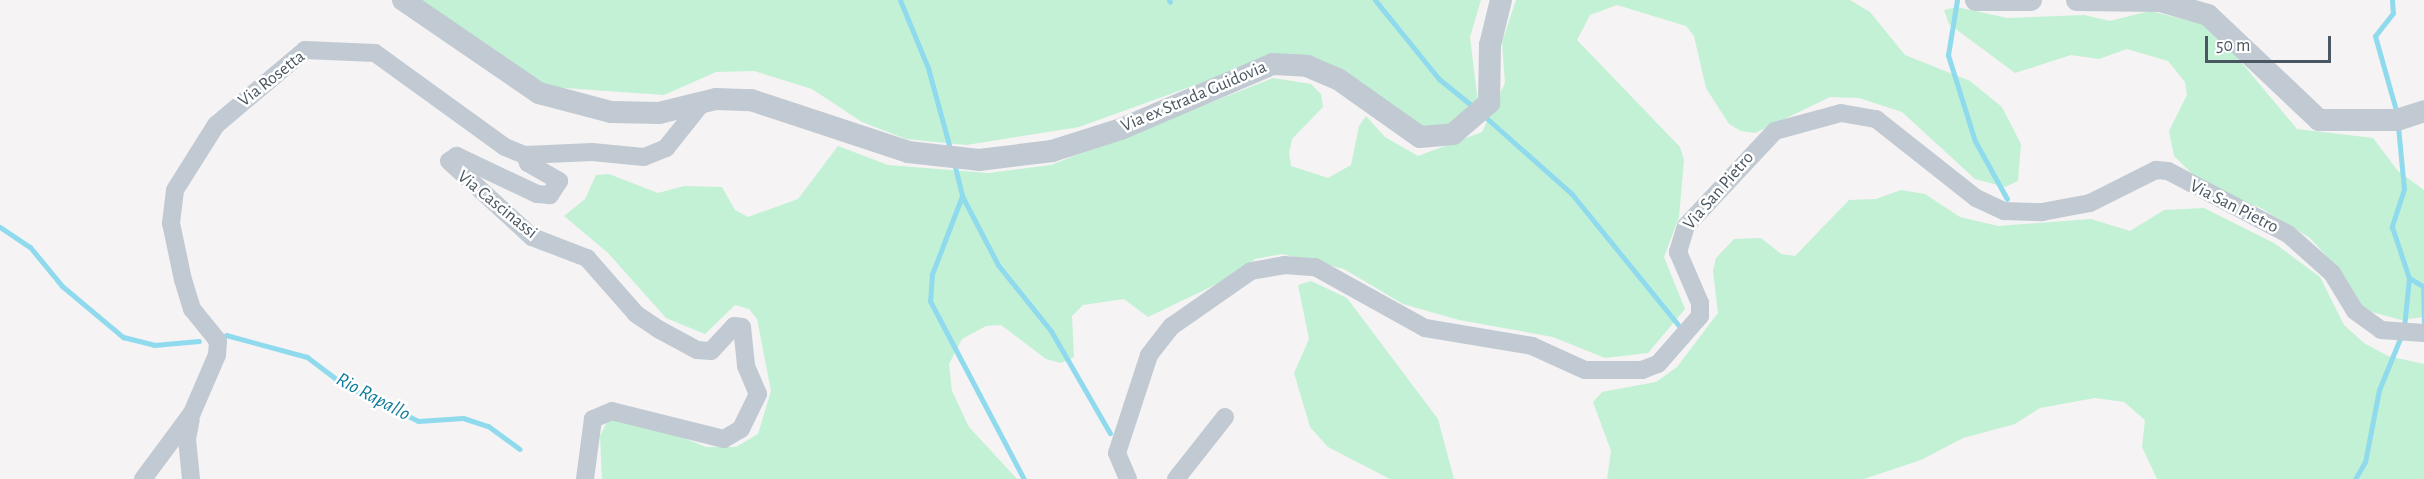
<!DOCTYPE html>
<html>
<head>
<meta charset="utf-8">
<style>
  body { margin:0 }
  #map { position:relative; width:2424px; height:479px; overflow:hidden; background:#f5f3f3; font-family:"Alegreya Sans",sans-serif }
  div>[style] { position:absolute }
  .green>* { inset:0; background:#c3f1d5 }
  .stream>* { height:5px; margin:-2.5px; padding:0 2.5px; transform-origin:2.5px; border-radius:2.5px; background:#90daee }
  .minor>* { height:18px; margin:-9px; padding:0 9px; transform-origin:9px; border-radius:9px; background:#c1cad2 }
  .tertiary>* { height:22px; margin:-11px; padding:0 11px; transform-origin:11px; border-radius:11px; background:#c1cad2 }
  span { translate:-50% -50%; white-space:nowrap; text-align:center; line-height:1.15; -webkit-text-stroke:5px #fff; paint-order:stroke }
  .street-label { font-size:18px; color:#4a5661 }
  .water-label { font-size:20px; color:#0c7c9b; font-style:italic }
  .scale { position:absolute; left:2205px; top:36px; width:126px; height:27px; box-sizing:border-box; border:3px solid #4a5661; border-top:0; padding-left:8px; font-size:18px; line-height:21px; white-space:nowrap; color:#4a5661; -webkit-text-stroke:4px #fff; paint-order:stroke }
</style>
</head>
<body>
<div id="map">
  <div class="green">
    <div style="clip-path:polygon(419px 0,1481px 0,1470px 37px,1478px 103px,1464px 122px,1428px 130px,1278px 55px,1079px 127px,966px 145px,906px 139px,862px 122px,812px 89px,754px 71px,716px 72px,664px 95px,536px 86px)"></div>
    <div style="clip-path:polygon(1516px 0,1850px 0,1870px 12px,1905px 55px,1970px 81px,2002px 107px,2021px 144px,2018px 181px,2005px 187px,1975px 179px,1902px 112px,1859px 98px,1830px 97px,1755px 133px,1741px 131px,1729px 124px,1706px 88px,1694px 36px,1686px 26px,1617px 5px,1590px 15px,1577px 40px,1680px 147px,1684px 160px,1679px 217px,1664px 257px,1685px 309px,1648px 353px,1605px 358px,1553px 337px,1459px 320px,1403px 304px,1344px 269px,1282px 254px,1255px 259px,1219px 283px,1148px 317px,1124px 299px,1083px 305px,1072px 316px,1074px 357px,1061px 363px,1046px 359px,1001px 325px,986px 326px,962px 339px,949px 364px,952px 391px,969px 427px,1017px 479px,602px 479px,600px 436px,609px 418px,652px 425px,706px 447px,736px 447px,758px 434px,771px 391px,757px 319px,749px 309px,735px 305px,705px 334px,666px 318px,608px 253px,564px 216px,585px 199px,596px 175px,609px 174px,658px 193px,684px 186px,722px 187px,735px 210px,748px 217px,798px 199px,838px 146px,888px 165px,988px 173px,1051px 165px,1273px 78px,1311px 84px,1321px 94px,1323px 107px,1292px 139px,1289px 153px,1291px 166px,1328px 178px,1351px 165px,1359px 126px,1366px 116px,1385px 137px,1418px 156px,1482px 132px,1505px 83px,1502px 42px)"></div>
    <div style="clip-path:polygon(1957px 7px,2007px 18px,2084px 15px,2110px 21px,2150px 11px,2211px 26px,2297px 129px,2373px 138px,2398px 171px,2424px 190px,2424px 317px,2401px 320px,2372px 312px,2358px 303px,2340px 271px,2310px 238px,2261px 208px,2205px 186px,2174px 156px,2169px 131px,2187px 95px,2185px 82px,2168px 61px,2127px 49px,2099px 59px,2071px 55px,2015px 73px,1949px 24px,1944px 10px)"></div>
    <div style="clip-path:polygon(1901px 190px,1925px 194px,1960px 217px,1998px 226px,2091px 219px,2130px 231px,2164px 210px,2204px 208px,2274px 243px,2320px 277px,2344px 325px,2364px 343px,2388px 356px,2424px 364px,2424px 479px,2157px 479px,2142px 447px,2145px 420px,2124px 402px,2095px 398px,2040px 408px,2015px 424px,1963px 438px,1921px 460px,1864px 479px,1607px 479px,1611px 451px,1593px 402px,1602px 392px,1656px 382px,1677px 367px,1718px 313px,1713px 271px,1716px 258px,1734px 239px,1761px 238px,1781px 254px,1795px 256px,1849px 200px,1876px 199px)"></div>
    <div style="clip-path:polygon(1311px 281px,1347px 298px,1438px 419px,1454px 479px,1390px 479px,1328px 447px,1310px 427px,1294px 373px,1309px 339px,1298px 285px)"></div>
  </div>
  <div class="stream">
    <div style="left:900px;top:0;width:74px;rotate:67.6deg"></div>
    <div style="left:928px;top:68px;width:87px;rotate:74.7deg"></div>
    <div style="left:1169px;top:0;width:2px;rotate:63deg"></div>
    <div style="left:1375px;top:0;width:102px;rotate:51deg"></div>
    <div style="left:1439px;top:79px;width:48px;rotate:39deg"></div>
    <div style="left:1957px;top:0;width:56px;rotate:99.3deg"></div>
    <div style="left:1948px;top:55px;width:90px;rotate:72.6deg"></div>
    <div style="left:1975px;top:141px;width:66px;rotate:61.1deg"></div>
    <div style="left:2392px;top:0;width:13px;rotate:86deg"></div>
    <div style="left:2393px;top:13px;width:29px;rotate:128deg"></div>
    <div style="left:2375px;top:36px;width:81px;rotate:74.2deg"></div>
    <div style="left:1483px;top:115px;width:118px;rotate:41.6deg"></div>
    <div style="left:1571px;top:193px;width:171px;rotate:50.9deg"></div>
    <div style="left:2398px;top:126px;width:63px;rotate:84.6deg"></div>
    <div style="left:2404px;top:189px;width:40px;rotate:108deg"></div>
    <div style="left:2392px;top:227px;width:54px;rotate:71.6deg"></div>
    <div style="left:2409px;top:278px;width:49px;rotate:95.8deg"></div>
    <div style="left:954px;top:163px;width:34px;rotate:76deg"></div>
    <div style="left:962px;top:196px;width:84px;rotate:111deg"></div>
    <div style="left:932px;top:274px;width:27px;rotate:94deg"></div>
    <div style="left:930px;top:301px;width:201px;rotate:62.2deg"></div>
    <div style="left:962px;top:196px;width:78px;rotate:62.4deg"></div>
    <div style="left:998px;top:265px;width:85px;rotate:51.2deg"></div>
    <div style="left:1051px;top:331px;width:118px;rotate:60deg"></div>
    <div style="left:0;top:227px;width:36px;rotate:34deg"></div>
    <div style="left:30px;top:247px;width:50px;rotate:50.6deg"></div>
    <div style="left:62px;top:286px;width:80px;rotate:39.9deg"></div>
    <div style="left:123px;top:337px;width:32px;rotate:14deg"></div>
    <div style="left:154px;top:345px;width:45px;rotate:-5.1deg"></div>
    <div style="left:2409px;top:278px;width:16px;rotate:30deg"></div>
    <div style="left:2423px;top:286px;width:41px;rotate:88.6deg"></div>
    <div style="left:226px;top:335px;width:84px;rotate:15.2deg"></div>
    <div style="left:307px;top:357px;width:46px;rotate:37.1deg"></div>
    <div style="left:344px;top:385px;width:82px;rotate:25.9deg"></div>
    <div style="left:418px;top:421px;width:45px;rotate:-3.8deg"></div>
    <div style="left:463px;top:418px;width:26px;rotate:18deg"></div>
    <div style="left:488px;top:426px;width:39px;rotate:36deg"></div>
    <div style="left:2355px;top:479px;width:20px;rotate:-60deg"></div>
    <div style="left:2365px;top:462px;width:73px;rotate:-79deg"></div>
    <div style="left:2379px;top:390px;width:58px;rotate:-67.8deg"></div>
  </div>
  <div class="minor">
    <div style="left:525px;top:155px;width:9px;rotate:69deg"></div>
    <div style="left:528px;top:163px;width:36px;rotate:30deg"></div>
    <div style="left:559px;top:181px;width:17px;rotate:123deg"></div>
    <div style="left:550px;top:195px;width:13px;rotate:-176deg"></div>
    <div style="left:537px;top:194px;width:89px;rotate:-154.6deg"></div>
    <div style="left:457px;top:156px;width:9px;rotate:148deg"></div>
    <div style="left:449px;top:161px;width:113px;rotate:42.5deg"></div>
    <div style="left:532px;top:237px;width:59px;rotate:20.9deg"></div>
    <div style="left:587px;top:258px;width:74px;rotate:48.8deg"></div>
    <div style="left:636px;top:314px;width:29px;rotate:34deg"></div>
    <div style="left:660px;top:330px;width:42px;rotate:28.4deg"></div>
    <div style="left:697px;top:350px;width:14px;rotate:4deg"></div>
    <div style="left:711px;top:351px;width:34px;rotate:-47deg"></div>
    <div style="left:734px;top:326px;width:8px;rotate:7deg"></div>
    <div style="left:742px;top:327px;width:39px;rotate:84deg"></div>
    <div style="left:746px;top:366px;width:30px;rotate:67deg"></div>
    <div style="left:758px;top:394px;width:39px;rotate:116deg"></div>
    <div style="left:741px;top:429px;width:20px;rotate:150deg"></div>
    <div style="left:724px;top:439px;width:115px;rotate:-166deg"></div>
    <div style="left:612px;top:411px;width:21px;rotate:157deg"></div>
    <div style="left:593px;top:419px;width:61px;rotate:97.6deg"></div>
    <div style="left:143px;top:479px;width:82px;rotate:-53.4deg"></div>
    <div style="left:192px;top:413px;width:63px;rotate:-66.7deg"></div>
    <div style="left:217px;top:355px;width:14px;rotate:-86deg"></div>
    <div style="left:218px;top:341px;width:41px;rotate:-129.1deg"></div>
    <div style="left:192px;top:309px;width:30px;rotate:-107deg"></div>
    <div style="left:183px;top:280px;width:58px;rotate:-101.9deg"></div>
    <div style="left:171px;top:223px;width:33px;rotate:-83deg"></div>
    <div style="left:175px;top:190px;width:77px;rotate:-57.8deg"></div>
    <div style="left:216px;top:125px;width:116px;rotate:-40.1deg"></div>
    <div style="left:305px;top:50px;width:70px;rotate:2.5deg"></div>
    <div style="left:375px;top:53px;width:160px;rotate:35.9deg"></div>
    <div style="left:505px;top:147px;width:22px;rotate:22deg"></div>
    <div style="left:525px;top:155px;width:67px;rotate:-2.6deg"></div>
    <div style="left:592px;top:152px;width:52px;rotate:5.5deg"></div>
    <div style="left:644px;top:157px;width:24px;rotate:-22deg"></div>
    <div style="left:666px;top:148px;width:58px;rotate:-51.3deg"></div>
    <div style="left:191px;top:479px;width:40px;rotate:-95.7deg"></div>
    <div style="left:187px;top:439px;width:20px;rotate:-79deg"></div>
    <div style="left:1128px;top:479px;width:28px;rotate:-113deg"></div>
    <div style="left:1117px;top:453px;width:103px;rotate:-71.9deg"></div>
    <div style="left:1149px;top:355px;width:37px;rotate:-52deg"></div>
    <div style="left:1172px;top:326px;width:96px;rotate:-34.8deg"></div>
    <div style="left:1251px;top:271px;width:34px;rotate:-10deg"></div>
    <div style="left:1284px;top:265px;width:31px;rotate:4deg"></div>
    <div style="left:1315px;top:267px;width:126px;rotate:29deg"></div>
    <div style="left:1425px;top:328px;width:109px;rotate:9.5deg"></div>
    <div style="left:1532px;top:346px;width:58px;rotate:24.4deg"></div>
    <div style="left:1585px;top:370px;width:57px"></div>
    <div style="left:1642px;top:370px;width:17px;rotate:-21deg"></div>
    <div style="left:1658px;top:364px;width:64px;rotate:-48.8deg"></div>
    <div style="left:1700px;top:316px;width:13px;rotate:-90deg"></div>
    <div style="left:1700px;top:303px;width:56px;rotate:-113.3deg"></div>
    <div style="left:1678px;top:252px;width:27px;rotate:-73deg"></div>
    <div style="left:1686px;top:226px;width:130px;rotate:-46.9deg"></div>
    <div style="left:1775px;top:131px;width:68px;rotate:-15.3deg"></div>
    <div style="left:1841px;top:113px;width:36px;rotate:10deg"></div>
    <div style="left:1876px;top:119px;width:127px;rotate:38.3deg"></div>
    <div style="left:1976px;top:198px;width:31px;rotate:25deg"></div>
    <div style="left:2004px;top:211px;width:38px;rotate:2deg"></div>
    <div style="left:2042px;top:212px;width:49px;rotate:-10.6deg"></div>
    <div style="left:2090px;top:203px;width:74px;rotate:-26.6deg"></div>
    <div style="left:2156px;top:170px;width:12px;rotate:5deg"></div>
    <div style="left:2168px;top:171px;width:136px;rotate:27.7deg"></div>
    <div style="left:2288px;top:234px;width:59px;rotate:41.6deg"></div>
    <div style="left:2332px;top:273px;width:44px;rotate:58.8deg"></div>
    <div style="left:2355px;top:311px;width:32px;rotate:36deg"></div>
    <div style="left:2381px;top:330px;width:43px;rotate:4deg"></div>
    <div style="left:1176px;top:479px;width:79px;rotate:-51.7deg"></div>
  </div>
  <div class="tertiary">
    <div style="left:403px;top:0;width:165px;rotate:34.4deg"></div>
    <div style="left:539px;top:93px;width:74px;rotate:14.8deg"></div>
    <div style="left:611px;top:112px;width:48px;rotate:1.2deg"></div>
    <div style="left:659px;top:113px;width:59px;rotate:-13.8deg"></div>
    <div style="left:716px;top:99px;width:35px;rotate:2deg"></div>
    <div style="left:751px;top:100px;width:165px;rotate:18.3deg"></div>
    <div style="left:908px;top:152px;width:71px;rotate:6.4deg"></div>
    <div style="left:979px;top:160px;width:74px;rotate:-7deg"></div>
    <div style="left:1052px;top:151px;width:72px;rotate:-17.7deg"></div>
    <div style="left:1121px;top:129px;width:165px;rotate:-23.2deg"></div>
    <div style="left:1273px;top:64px;width:34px;rotate:3deg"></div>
    <div style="left:1307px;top:66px;width:34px;rotate:23deg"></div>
    <div style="left:1338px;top:79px;width:100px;rotate:35.3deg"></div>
    <div style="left:1420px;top:137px;width:33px;rotate:-5deg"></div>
    <div style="left:1453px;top:134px;width:48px;rotate:-40.7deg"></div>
    <div style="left:1489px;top:103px;width:58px;rotate:-89deg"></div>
    <div style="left:1490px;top:45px;width:46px;rotate:-76.3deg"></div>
    <div style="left:1976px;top:0;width:55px"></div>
    <div style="left:2077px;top:0;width:83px;rotate:0.7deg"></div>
    <div style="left:2160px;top:1px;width:50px;rotate:16.3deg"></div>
    <div style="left:2208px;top:15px;width:153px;rotate:43.4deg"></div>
    <div style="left:2319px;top:120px;width:78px"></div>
    <div style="left:2397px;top:120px;width:28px;rotate:-18deg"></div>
  </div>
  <div class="street-label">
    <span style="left:272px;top:79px;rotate:-38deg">Via Rosetta</span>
    <span style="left:1194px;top:97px;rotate:-23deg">Via ex Strada Guidovia</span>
    <span style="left:1719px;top:191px;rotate:-49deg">Via San Pietro</span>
    <span style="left:497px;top:205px;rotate:39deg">Via Cascinassi</span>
    <span style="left:2234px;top:207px;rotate:27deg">Via San Pietro</span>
  </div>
  <div class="water-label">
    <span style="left:373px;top:397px;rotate:28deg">Rio Rapallo</span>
  </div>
  <div class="scale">50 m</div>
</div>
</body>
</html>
